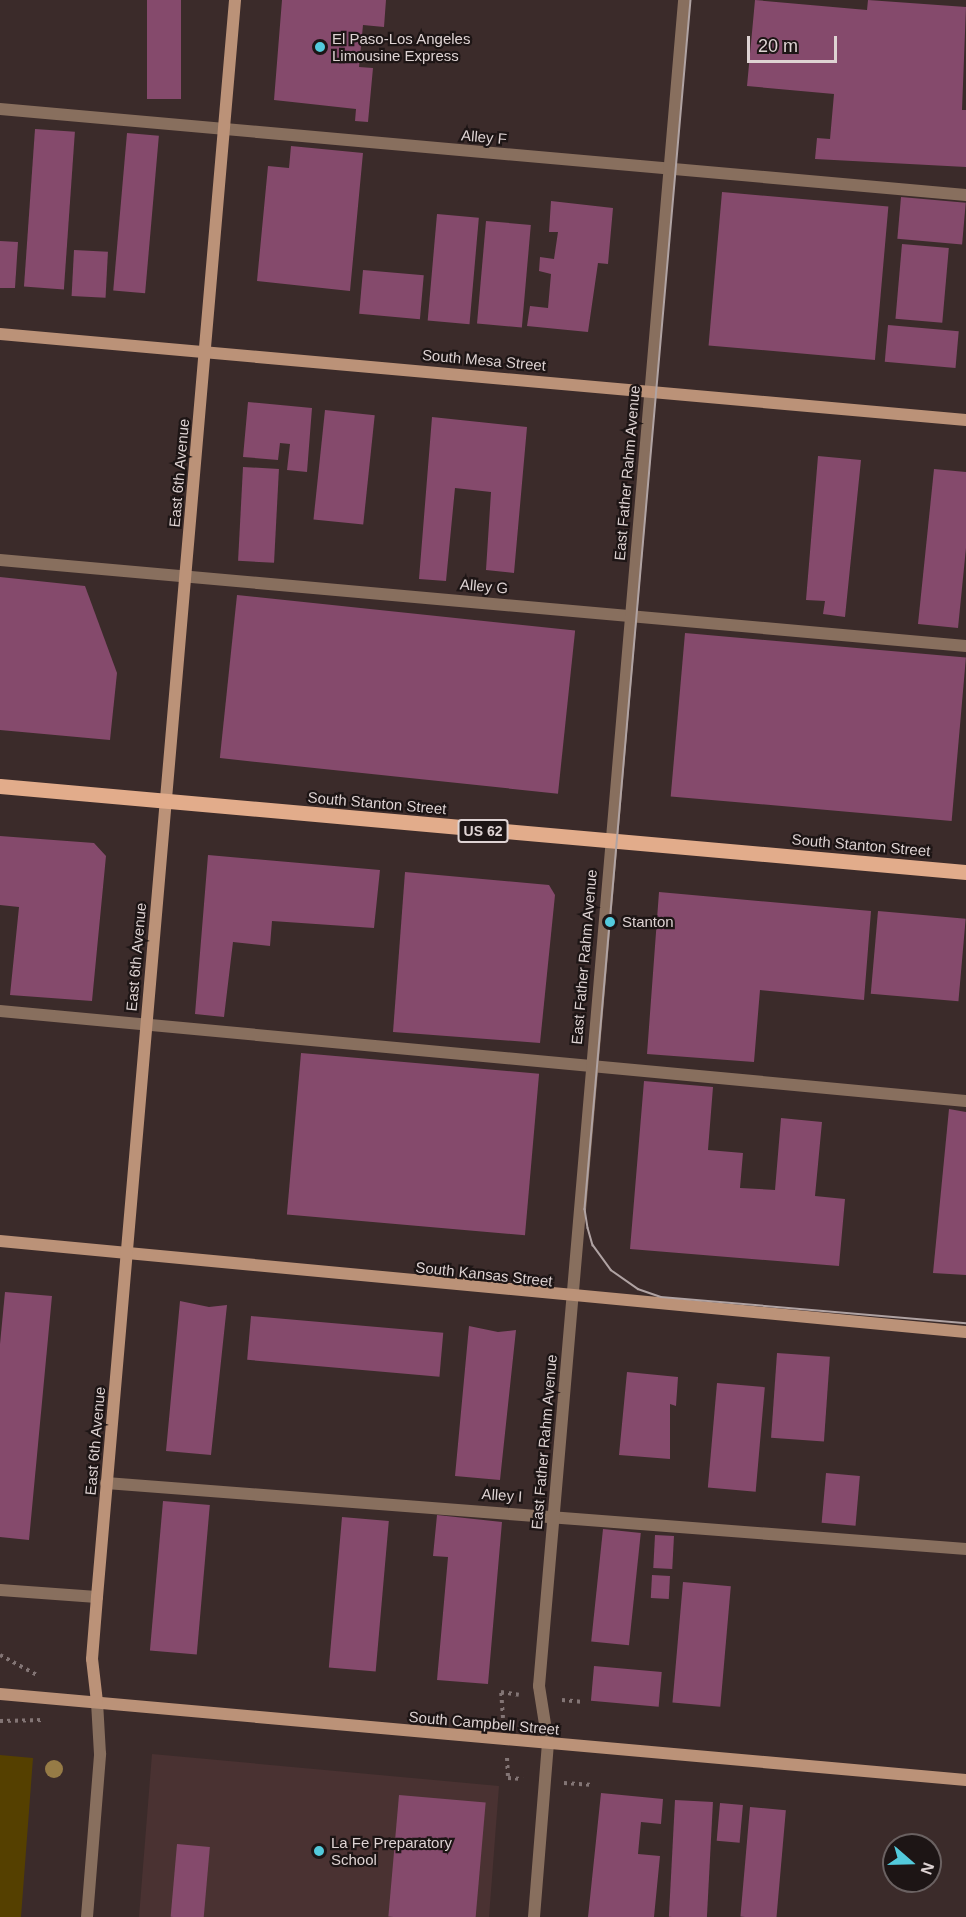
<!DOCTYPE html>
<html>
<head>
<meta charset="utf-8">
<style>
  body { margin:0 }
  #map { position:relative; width:966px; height:1917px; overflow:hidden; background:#3b2b2a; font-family:Helvetica,sans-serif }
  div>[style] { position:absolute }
  .built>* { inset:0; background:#4a3232 }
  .green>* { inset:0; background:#554000 }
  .building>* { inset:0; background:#854a6c; transform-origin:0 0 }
  .path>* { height:4px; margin-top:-2px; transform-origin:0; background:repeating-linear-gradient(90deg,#837575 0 3px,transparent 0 7.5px) }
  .service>* { height:12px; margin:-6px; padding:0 6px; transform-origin:6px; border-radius:6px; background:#886f5e }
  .minor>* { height:12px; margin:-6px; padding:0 6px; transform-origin:6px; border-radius:6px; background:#886f5e }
  .tertiary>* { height:12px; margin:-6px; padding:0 6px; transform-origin:6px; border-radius:6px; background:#886f5e }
  .secondary>* { height:12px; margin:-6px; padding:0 6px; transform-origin:6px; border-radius:6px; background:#bb9278 }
  .primary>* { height:15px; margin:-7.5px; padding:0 7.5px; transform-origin:7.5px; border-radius:7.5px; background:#e2ac8b }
  .tram>* { height:1.5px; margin:-0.75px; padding:0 0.75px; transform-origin:0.75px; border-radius:0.75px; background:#b0a3a3 }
  .trees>* { width:18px; height:18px; margin:-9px; border-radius:50%; background:#967b46 }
  .dots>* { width:16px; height:16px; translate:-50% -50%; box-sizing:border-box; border:3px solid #1d1515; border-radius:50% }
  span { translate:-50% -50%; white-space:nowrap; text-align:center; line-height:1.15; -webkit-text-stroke:4.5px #1d1515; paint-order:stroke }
  .shield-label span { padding:2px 4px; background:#1d1515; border:2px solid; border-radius:4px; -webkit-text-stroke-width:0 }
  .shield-label { font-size:14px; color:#ded3d3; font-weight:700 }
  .poi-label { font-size:15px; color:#ded3d3 }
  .left { translate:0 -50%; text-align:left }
  .street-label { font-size:15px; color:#ded3d3 }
  .north { position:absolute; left:882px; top:1833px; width:60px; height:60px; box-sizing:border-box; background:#1d1515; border:2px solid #6a6161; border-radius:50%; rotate:110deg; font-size:16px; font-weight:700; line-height:24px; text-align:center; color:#ded3d3 }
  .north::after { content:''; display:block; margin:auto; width:21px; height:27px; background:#53cadc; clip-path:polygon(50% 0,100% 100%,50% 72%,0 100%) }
  .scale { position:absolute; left:747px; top:36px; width:90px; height:27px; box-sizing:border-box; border:3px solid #ded3d3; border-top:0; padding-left:8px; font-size:18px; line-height:21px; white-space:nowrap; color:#ded3d3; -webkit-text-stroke:4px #1d1515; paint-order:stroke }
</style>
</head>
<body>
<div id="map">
  <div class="built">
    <div style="clip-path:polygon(152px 1754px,499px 1786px,489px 1917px,139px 1917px)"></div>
  </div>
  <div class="green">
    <div style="clip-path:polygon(0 1755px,33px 1758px,21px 1917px,0 1917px)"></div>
  </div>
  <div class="building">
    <div style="left:147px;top:0;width:34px;height:99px"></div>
    <div style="clip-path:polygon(282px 0,386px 0,384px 27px,363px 25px,359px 67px,373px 68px,368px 122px,355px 121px,356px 109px,274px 100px)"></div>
    <div style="clip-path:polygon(755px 0,867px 10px,868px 0,966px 7px,962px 110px,966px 110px,966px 167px,815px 159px,817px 138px,830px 139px,834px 94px,747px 86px)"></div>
    <div style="left:35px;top:129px;width:40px;height:158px;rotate:4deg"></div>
    <div style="left:127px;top:133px;width:32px;height:158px;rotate:5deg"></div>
    <div style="clip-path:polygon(291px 146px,363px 153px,350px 291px,257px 281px,268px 166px,289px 168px)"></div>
    <div style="left:722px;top:192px;width:167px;height:154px;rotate:5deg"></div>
    <div style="left:901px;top:197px;width:65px;height:42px;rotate:5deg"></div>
    <div style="clip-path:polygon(551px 201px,613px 208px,608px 264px,598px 263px,588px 332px,527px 326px,530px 306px,548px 308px,551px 274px,539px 271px,540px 257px,554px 259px,558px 232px,549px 232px)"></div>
    <div style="left:437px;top:214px;width:42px;height:107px;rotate:5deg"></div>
    <div style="left:486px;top:221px;width:45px;height:103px;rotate:5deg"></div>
    <div style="clip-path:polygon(0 241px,18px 242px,15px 288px,0 288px)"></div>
    <div style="left:902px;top:244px;width:47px;height:75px;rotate:5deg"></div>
    <div style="left:74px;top:250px;width:34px;height:46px;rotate:3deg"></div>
    <div style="left:363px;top:270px;width:61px;height:44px;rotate:5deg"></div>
    <div style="left:888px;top:325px;width:71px;height:37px;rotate:5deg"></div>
    <div style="clip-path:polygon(248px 402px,312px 408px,307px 472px,287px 470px,290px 444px,280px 443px,278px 460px,243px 457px)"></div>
    <div style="left:325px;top:410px;width:50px;height:110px;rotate:6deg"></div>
    <div style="clip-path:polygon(432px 417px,527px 427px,514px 573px,486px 570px,491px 492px,455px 488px,446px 581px,419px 579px)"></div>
    <div style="clip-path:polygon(818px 456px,861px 460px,845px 617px,823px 614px,825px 601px,806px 600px)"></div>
    <div style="left:243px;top:467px;width:36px;height:94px;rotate:3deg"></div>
    <div style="clip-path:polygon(934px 469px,966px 472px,966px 548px,958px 628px,918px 624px)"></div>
    <div style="clip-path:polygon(0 577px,85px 586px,117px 673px,110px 740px,0 730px)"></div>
    <div style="left:237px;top:595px;width:340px;height:164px;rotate:6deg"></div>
    <div style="left:685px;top:633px;width:282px;height:164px;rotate:5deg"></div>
    <div style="clip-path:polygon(0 836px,94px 843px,106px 856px,92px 1001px,10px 995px,19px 907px,0 905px)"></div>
    <div style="clip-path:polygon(208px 855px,380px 870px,374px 928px,272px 921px,270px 946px,233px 942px,224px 1017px,195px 1014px)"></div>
    <div style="clip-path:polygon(405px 872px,549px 885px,555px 895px,540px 1043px,393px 1032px)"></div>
    <div style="clip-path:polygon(659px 892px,871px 911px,864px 1000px,760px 990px,754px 1062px,647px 1054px)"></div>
    <div style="left:878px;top:911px;width:88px;height:83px;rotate:5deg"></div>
    <div style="left:301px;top:1053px;width:239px;height:162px;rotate:5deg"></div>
    <div style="clip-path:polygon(644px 1081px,713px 1087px,708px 1150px,743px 1153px,740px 1188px,775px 1190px,781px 1118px,822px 1122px,815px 1196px,845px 1199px,839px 1266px,630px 1249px)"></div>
    <div style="clip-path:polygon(949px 1109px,966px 1112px,966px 1275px,933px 1273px)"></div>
    <div style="clip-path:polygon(5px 1292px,52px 1296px,29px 1540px,0 1537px,0 1344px)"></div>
    <div style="clip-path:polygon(180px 1301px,209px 1307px,227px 1305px,211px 1455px,166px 1451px)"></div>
    <div style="left:251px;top:1316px;width:193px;height:44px;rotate:5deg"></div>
    <div style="clip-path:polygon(469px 1326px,498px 1332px,516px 1330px,500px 1480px,455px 1476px)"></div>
    <div style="left:777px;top:1353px;width:53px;height:85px;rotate:4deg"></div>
    <div style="clip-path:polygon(627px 1372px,678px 1377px,676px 1406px,670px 1404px,670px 1459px,619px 1455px)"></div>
    <div style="left:717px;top:1383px;width:48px;height:105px;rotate:5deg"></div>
    <div style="left:826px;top:1473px;width:34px;height:50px;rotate:5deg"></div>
    <div style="left:163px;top:1501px;width:47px;height:150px;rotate:5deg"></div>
    <div style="clip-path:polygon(437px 1515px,502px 1522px,488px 1684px,437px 1680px,448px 1557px,433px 1556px)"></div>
    <div style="left:342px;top:1517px;width:47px;height:151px;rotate:5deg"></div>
    <div style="left:603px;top:1529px;width:38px;height:113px;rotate:6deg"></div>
    <div style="left:655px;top:1535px;width:19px;height:33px;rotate:3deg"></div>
    <div style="left:652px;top:1575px;width:18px;height:23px;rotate:3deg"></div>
    <div style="left:683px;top:1582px;width:48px;height:121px;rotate:5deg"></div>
    <div style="left:594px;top:1666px;width:68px;height:35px;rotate:5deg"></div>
    <div style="clip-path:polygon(601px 1793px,663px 1799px,661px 1824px,641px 1822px,638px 1854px,660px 1856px,654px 1917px,588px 1917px)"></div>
    <div style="left:399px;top:1795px;width:87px;height:122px;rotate:5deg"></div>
    <div style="left:675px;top:1800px;width:38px;height:117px;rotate:3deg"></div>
    <div style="left:720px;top:1803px;width:23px;height:38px;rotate:5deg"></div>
    <div style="left:750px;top:1807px;width:36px;height:110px;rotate:5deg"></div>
    <div style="left:177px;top:1844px;width:33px;height:73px;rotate:5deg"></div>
  </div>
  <div class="path">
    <div style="left:0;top:1655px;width:42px;rotate:28.4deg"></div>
    <div style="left:562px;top:1700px;width:22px;rotate:5deg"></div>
    <div style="left:503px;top:1718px;width:26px;rotate:-94deg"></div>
    <div style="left:501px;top:1692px;width:18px;rotate:9deg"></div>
    <div style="left:0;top:1721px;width:44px;rotate:-1.3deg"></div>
    <div style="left:507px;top:1758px;width:20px;rotate:87deg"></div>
    <div style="left:508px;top:1778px;width:15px;rotate:4deg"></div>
    <div style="left:564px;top:1783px;width:26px;rotate:4deg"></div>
  </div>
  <div class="service">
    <div style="left:0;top:109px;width:970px;rotate:5.09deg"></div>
    <div style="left:0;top:560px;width:970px;rotate:5.09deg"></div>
    <div style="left:0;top:1011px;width:970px;rotate:5.32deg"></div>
    <div style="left:106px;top:1483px;width:863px;rotate:4.39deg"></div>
    <div style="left:0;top:1590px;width:97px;rotate:4.1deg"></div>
  </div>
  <div class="minor">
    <div style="left:534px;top:1917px;width:175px;rotate:-85.4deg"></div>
    <div style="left:548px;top:1743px;width:58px;rotate:-99deg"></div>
    <div style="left:539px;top:1686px;width:1692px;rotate:-85.08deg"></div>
  </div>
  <div class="tertiary">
    <div style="left:87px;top:1917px;width:164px;rotate:-85.4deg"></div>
    <div style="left:100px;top:1754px;width:52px;rotate:-93.3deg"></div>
  </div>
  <div class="secondary">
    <div style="left:0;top:334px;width:970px;rotate:5.09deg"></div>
    <div style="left:0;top:1241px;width:970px;rotate:5.38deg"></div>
    <div style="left:0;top:1694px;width:970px;rotate:5.09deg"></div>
    <div style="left:97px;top:1702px;width:43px;rotate:-96.6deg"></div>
    <div style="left:92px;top:1659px;width:62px;rotate:-85.4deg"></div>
    <div style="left:97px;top:1597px;width:1603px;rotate:-85.06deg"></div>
  </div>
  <div class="primary">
    <div style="left:0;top:786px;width:970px;rotate:5.09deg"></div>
  </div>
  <div class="tram">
    <div style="left:691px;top:0;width:1214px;rotate:95.01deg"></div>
    <div style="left:585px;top:1209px;width:19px;rotate:81deg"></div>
    <div style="left:588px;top:1228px;width:18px;rotate:74deg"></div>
    <div style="left:593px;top:1245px;width:31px;rotate:54deg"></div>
    <div style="left:611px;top:1270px;width:33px;rotate:35deg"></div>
    <div style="left:638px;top:1289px;width:24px;rotate:19deg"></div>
    <div style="left:661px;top:1297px;width:306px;rotate:4.9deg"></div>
  </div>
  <div class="trees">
    <div style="left:54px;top:1769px"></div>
  </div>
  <div class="dots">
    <div style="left:320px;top:47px;background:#53cadc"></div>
    <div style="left:610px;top:922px;background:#53cadc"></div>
    <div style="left:319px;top:1851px;background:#53cadc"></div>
  </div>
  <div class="shield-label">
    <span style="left:483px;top:831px">US 62</span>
  </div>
  <div class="poi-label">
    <span class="left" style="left:332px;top:47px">El Paso-Los Angeles<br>Limousine Express</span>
    <span class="left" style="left:622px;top:922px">Stanton</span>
    <span class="left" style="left:331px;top:1851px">La Fe Preparatory<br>School</span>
  </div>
  <div class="street-label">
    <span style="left:484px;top:137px;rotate:5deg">Alley F</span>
    <span style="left:484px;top:360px;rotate:5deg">South Mesa Street</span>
    <span style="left:179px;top:473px;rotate:-85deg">East 6th Avenue</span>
    <span style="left:627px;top:473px;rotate:-85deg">East Father Rahm Avenue</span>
    <span style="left:484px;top:586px;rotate:5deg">Alley G</span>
    <span style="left:377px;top:803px;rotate:5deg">South Stanton Street</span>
    <span style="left:861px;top:845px;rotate:5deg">South Stanton Street</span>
    <span style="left:136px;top:957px;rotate:-85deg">East 6th Avenue</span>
    <span style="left:584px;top:957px;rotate:-85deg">East Father Rahm Avenue</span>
    <span style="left:484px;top:1274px;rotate:6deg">South Kansas Street</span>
    <span style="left:95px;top:1441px;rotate:-85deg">East 6th Avenue</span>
    <span style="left:544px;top:1442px;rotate:-85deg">East Father Rahm Avenue</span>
    <span style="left:502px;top:1495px;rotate:4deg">Alley I</span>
    <span style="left:484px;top:1723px;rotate:5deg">South Campbell Street</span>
  </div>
  <div class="north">N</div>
  <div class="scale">20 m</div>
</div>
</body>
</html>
